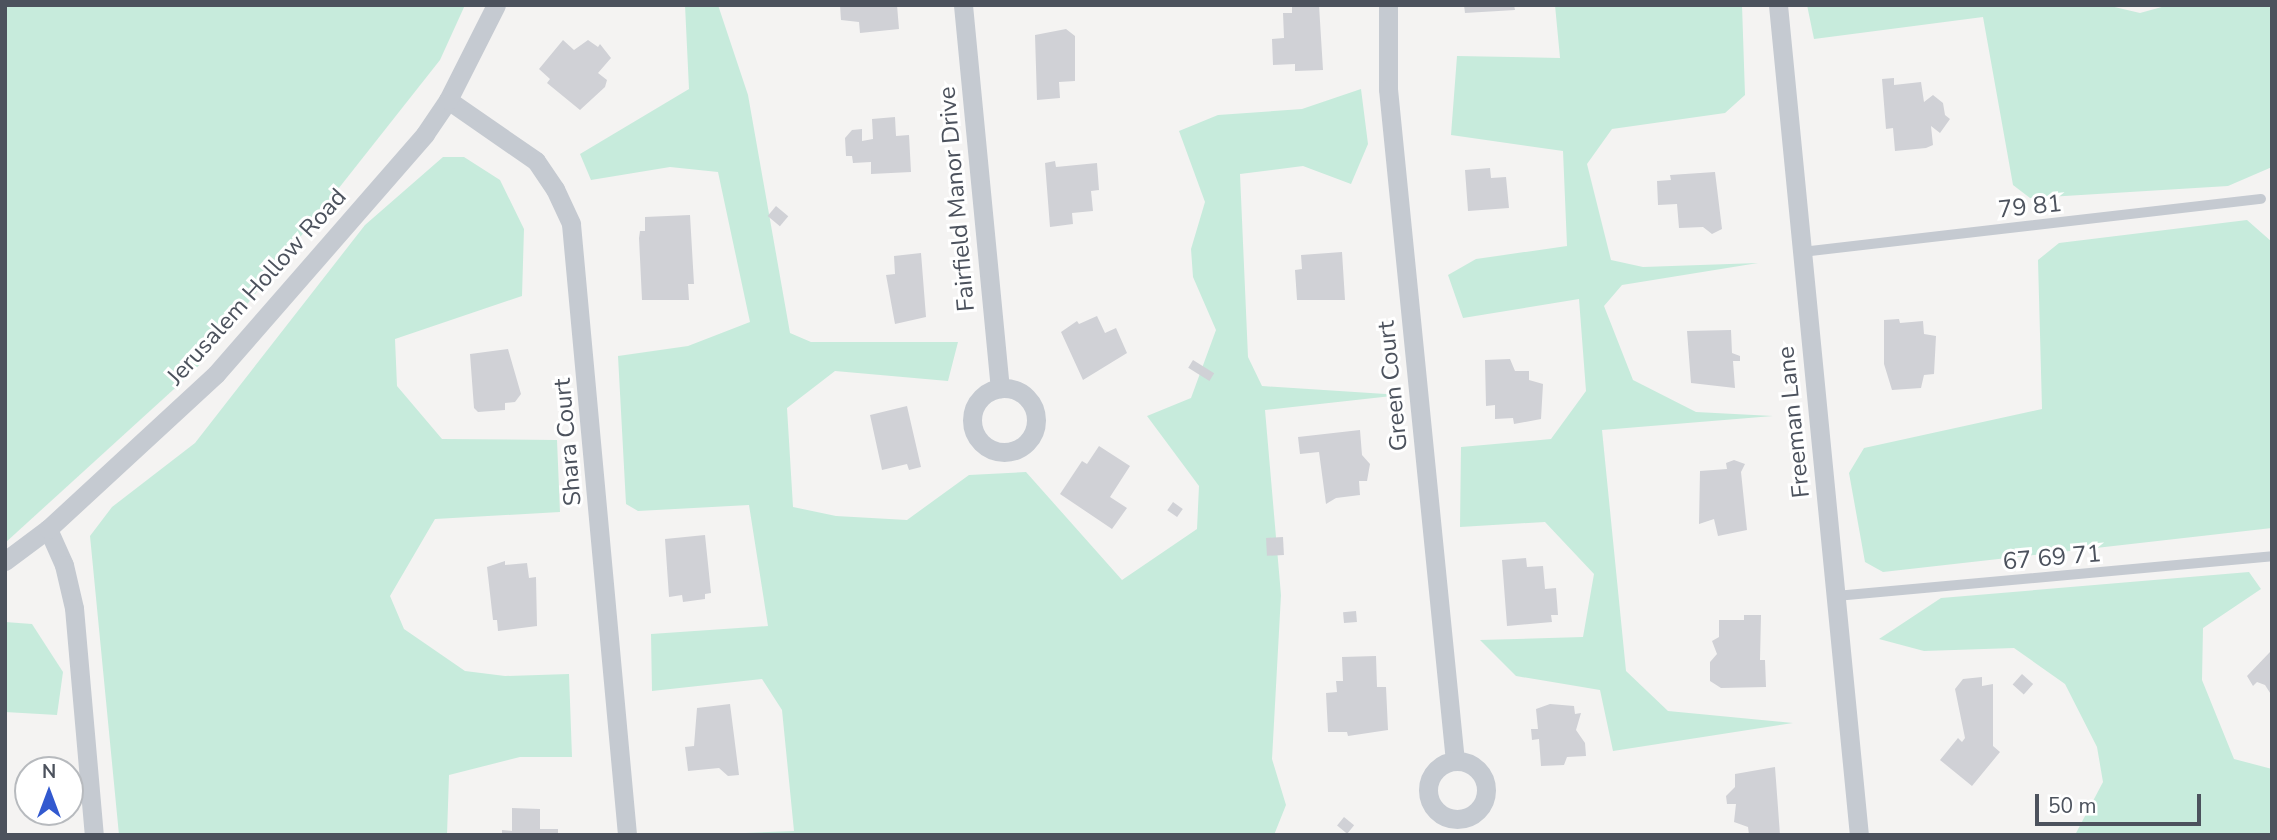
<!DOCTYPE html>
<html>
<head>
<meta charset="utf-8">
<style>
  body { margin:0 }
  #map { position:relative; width:2277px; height:840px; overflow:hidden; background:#f4f3f2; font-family:"Nunito Sans",sans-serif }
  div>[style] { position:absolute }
  .green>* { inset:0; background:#c7ebdc }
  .building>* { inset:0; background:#d0d1d6; transform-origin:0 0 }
  .service>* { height:10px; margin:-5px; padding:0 5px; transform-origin:5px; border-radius:5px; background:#c5cad1 }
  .minor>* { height:19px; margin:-9.5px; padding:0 9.5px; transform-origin:9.5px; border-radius:9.5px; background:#c5cad1 }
  .minor>.ring { margin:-9.5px; padding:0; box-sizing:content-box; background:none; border:19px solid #c5cad1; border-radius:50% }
  span { translate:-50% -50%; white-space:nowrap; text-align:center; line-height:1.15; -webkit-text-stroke:6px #fff; paint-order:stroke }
  .street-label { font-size:24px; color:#4c525d }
  .frame { position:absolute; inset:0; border:7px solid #4c525d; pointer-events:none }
  .north { position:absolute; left:14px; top:756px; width:70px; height:70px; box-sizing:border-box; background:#fff; border:2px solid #b7babe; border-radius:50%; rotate:0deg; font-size:19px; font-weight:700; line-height:28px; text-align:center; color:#4c525d }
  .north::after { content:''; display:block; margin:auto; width:24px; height:32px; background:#3259cf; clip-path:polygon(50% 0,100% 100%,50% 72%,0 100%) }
  .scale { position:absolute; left:2035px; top:794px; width:166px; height:32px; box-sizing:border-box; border:4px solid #4c525d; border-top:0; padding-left:9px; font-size:21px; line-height:24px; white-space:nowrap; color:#4c525d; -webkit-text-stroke:5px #fff; paint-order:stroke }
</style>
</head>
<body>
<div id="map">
  <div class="green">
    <div style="clip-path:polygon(5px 5px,465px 5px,440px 60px,196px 369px,5px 543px)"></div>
    <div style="clip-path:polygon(685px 5px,718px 5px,748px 95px,790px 333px,811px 342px,958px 342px,948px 381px,835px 371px,787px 408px,793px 507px,836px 516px,907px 520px,969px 475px,1026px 472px,1122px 580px,1197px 529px,1199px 486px,1147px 416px,1191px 398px,1216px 330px,1193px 277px,1191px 249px,1205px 202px,1179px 131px,1218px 115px,1302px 109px,1361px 89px,1368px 144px,1351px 184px,1303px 166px,1240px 174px,1248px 357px,1262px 386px,1401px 395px,1265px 410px,1281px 595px,1272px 759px,1286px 805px,1274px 835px,697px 835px,794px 831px,782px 710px,762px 679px,652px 691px,651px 634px,768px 626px,749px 505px,638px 511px,626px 504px,618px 356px,688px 346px,750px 322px,718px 172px,670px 167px,591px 180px,580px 154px,689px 89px)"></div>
    <div style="clip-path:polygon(1555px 5px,1742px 5px,1745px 95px,1725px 113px,1612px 129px,1587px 164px,1611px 260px,1643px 267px,1758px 263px,1622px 285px,1604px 306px,1633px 380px,1696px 412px,1773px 416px,1602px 430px,1626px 671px,1668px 711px,1793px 723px,1613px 751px,1600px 690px,1516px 676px,1480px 640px,1583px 637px,1594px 574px,1545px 522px,1460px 527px,1461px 447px,1551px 439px,1586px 391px,1579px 299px,1463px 318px,1448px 275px,1476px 259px,1567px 246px,1563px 151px,1451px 135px,1457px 56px,1560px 58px)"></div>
    <div style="clip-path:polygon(1807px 5px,2106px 5px,2140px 13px,2169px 5px,2272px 5px,2272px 167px,2228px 186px,2030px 198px,2013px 185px,1983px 17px,1814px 39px)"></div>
    <div style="clip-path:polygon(443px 157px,464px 157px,500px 180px,524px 229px,522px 296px,395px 339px,397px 386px,442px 439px,557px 440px,560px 512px,435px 519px,390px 596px,404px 629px,465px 671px,505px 676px,569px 674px,572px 757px,520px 757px,449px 775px,447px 835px,119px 835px,90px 536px,112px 507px,195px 443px,365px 225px)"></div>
    <div style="clip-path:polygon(2247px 220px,2272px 242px,2272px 528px,1883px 572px,1865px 562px,1849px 473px,1864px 448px,2042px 409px,2038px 260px,2059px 243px)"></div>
    <div style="clip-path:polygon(2249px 572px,2261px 589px,2203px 628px,2202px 680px,2234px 759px,2272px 769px,2272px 835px,2075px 835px,2103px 782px,2097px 747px,2065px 684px,2014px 648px,1924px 651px,1879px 639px,1941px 598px)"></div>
    <div style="clip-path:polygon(5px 622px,32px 624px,63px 672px,57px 715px,5px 712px)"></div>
  </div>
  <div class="building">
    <div style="clip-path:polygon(840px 5px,897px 5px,899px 29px,860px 33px,859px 22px,841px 20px)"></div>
    <div style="clip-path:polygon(1292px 5px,1319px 5px,1323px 70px,1295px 71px,1295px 64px,1273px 65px,1272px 39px,1284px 38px,1283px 13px,1292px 13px)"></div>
    <div style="clip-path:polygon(1464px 5px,1514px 5px,1515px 10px,1465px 13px)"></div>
    <div style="clip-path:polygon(1066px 29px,1075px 36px,1075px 81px,1059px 82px,1060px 98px,1037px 100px,1035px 35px)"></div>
    <div style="clip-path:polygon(563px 40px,574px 50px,588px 40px,598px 47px,600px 44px,611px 58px,598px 73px,607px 80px,605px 87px,580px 110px,547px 83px,550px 79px,539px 69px)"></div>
    <div style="clip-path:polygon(1894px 78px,1894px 85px,1921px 82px,1924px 102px,1933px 95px,1943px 103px,1945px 115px,1950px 119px,1940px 133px,1931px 126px,1933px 145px,1926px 148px,1895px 151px,1893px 128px,1886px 129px,1882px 79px)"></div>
    <div style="clip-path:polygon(895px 117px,896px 136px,909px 135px,911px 172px,871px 174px,871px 162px,853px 163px,852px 156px,846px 156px,845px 138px,852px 130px,862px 129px,862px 141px,873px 139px,872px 119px)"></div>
    <div style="clip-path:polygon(1055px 161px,1056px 167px,1097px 163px,1099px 190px,1091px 191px,1093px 211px,1072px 213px,1073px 224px,1050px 227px,1045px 163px)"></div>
    <div style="clip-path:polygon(1490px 168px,1491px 178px,1506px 177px,1509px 208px,1468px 211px,1465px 170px)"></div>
    <div style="clip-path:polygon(1715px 172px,1722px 229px,1712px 234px,1703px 227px,1679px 228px,1677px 204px,1658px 205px,1657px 181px,1671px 180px,1670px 175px)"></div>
    <div style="left:776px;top:206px;width:16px;height:13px;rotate:40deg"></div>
    <div style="clip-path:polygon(690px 215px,694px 284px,688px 284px,689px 300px,642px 300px,639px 238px,640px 231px,645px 231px,645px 217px)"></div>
    <div style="clip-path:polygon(1342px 252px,1345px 300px,1297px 300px,1295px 270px,1302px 269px,1301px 255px)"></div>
    <div style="clip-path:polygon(921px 253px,926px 317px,895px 324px,886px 275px,895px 274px,894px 256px)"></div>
    <div style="clip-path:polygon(1097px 316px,1105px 333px,1116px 328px,1127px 353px,1083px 380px,1061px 332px,1077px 321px,1079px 324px)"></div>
    <div style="clip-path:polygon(1899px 319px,1900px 323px,1923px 321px,1924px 334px,1936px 336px,1934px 374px,1924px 375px,1921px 388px,1892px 390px,1884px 364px,1884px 320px)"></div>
    <div style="clip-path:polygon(1731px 330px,1732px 353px,1740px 356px,1740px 361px,1733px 361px,1735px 388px,1691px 383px,1687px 331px)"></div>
    <div style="clip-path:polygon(508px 349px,521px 394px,515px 402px,505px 403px,505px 410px,478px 412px,474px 408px,470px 354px)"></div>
    <div style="clip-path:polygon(1510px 359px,1515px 371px,1529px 371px,1529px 380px,1543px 384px,1541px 419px,1514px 424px,1513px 418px,1495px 419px,1495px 405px,1486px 406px,1485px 360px)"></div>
    <div style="left:1193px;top:360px;width:25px;height:9px;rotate:32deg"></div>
    <div style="clip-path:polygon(907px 406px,921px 467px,909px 470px,907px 464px,882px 470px,870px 415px)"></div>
    <div style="clip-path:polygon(1360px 430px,1362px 455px,1370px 464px,1367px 481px,1359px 481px,1360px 495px,1336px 498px,1326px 504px,1319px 452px,1300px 454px,1298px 437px)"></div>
    <div style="clip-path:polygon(1099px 446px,1130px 466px,1110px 497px,1127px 508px,1112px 529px,1060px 494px,1082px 461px,1087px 464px)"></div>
    <div style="clip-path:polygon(1734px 460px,1745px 464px,1741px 472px,1747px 530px,1718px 536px,1714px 519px,1699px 524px,1700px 471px,1727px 469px,1726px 463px)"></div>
    <div style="left:1173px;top:502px;width:12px;height:10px;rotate:35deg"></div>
    <div style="clip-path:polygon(705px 535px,711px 593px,705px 594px,705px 599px,683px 602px,682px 595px,669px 597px,665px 539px)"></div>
    <div style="left:1283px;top:537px;width:18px;height:17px;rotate:87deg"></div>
    <div style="clip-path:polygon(1526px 558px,1527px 567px,1543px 566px,1545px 589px,1556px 588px,1558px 615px,1551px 615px,1552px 622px,1507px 626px,1502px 560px)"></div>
    <div style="clip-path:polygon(505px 561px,505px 565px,527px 563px,529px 578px,536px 577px,537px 626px,498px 631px,497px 620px,493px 620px,487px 567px)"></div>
    <div style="left:1356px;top:611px;width:11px;height:13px;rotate:85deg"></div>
    <div style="clip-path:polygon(1744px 615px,1761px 615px,1760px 660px,1765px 660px,1766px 687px,1721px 688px,1710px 681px,1710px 662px,1717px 654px,1712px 641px,1719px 637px,1719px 620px,1744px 620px)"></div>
    <div style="clip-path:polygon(2270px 652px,2272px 654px,2272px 696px,2265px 685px,2257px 682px,2253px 686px,2247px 676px)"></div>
    <div style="clip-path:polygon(1376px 656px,1377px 687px,1386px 687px,1388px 730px,1348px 736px,1347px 732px,1328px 732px,1326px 693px,1337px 692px,1336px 681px,1343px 681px,1342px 657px)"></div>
    <div style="left:2022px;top:674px;width:15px;height:14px;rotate:42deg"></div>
    <div style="clip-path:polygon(1982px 677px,1982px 686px,1993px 684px,1993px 746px,2000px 752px,1972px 786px,1940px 760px,1958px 738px,1962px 742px,1965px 738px,1955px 689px,1963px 679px)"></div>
    <div style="clip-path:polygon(730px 704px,739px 775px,728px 776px,719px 768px,688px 771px,685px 747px,694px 746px,697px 708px)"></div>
    <div style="clip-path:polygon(1550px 704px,1574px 706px,1575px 714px,1581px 713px,1576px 730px,1585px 743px,1586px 756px,1567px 757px,1564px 765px,1541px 766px,1539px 739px,1532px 740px,1531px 729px,1538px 729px,1536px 709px)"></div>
    <div style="clip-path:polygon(1775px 767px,1780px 835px,1749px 835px,1748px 827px,1734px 822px,1736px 804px,1727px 804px,1726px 796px,1735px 787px,1735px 774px)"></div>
    <div style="clip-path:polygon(512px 808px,540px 809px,540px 829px,558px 829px,558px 835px,502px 835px,502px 830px,512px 831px)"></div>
    <div style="left:1344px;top:817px;width:13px;height:11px;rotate:39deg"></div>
  </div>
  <div class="service">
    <div style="left:1802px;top:252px;width:462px;rotate:-6.6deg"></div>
    <div style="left:1836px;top:596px;width:438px;rotate:-5.2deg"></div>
  </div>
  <div class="minor">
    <div style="left:963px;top:5px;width:385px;rotate:84.5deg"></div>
    <div style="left:1388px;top:5px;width:84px;rotate:90deg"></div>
    <div style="left:1388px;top:89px;width:675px;rotate:84.31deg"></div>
    <div style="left:1778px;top:5px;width:834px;rotate:84.43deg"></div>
    <div style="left:448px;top:100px;width:107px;rotate:34.7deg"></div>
    <div style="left:536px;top:161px;width:34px;rotate:56deg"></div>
    <div style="left:555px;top:189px;width:38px;rotate:65deg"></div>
    <div style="left:571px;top:224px;width:614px;rotate:84.76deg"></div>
    <div class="ring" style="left:972px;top:388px;width:45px;height:45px"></div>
    <div style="left:48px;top:529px;width:39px;rotate:66deg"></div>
    <div style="left:64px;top:565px;width:44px;rotate:76.9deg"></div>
    <div style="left:74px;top:608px;width:228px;rotate:85deg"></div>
    <div style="left:5px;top:561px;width:54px;rotate:-36.7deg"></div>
    <div style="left:48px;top:529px;width:229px;rotate:-42.7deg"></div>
    <div style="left:216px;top:374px;width:318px;rotate:-48.9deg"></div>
    <div style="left:425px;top:134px;width:41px;rotate:-55.9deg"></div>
    <div style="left:448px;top:100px;width:106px;rotate:-63.2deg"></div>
    <div class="ring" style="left:1428px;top:761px;width:39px;height:39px"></div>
  </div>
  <div class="street-label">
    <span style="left:957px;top:199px;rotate:-95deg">Fairfield Manor Drive</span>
    <span style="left:2030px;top:207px;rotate:-6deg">79 81</span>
    <span style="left:257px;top:287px;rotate:-48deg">Jerusalem Hollow Road</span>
    <span style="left:1393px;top:386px;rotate:-96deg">Green Court</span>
    <span style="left:1794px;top:422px;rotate:-96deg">Freeman Lane</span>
    <span style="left:568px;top:442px;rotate:-95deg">Shara Court</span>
    <span style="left:2052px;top:558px;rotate:-5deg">67 69 71</span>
  </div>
  <div class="frame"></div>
  <div class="north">N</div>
  <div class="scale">50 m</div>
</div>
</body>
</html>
